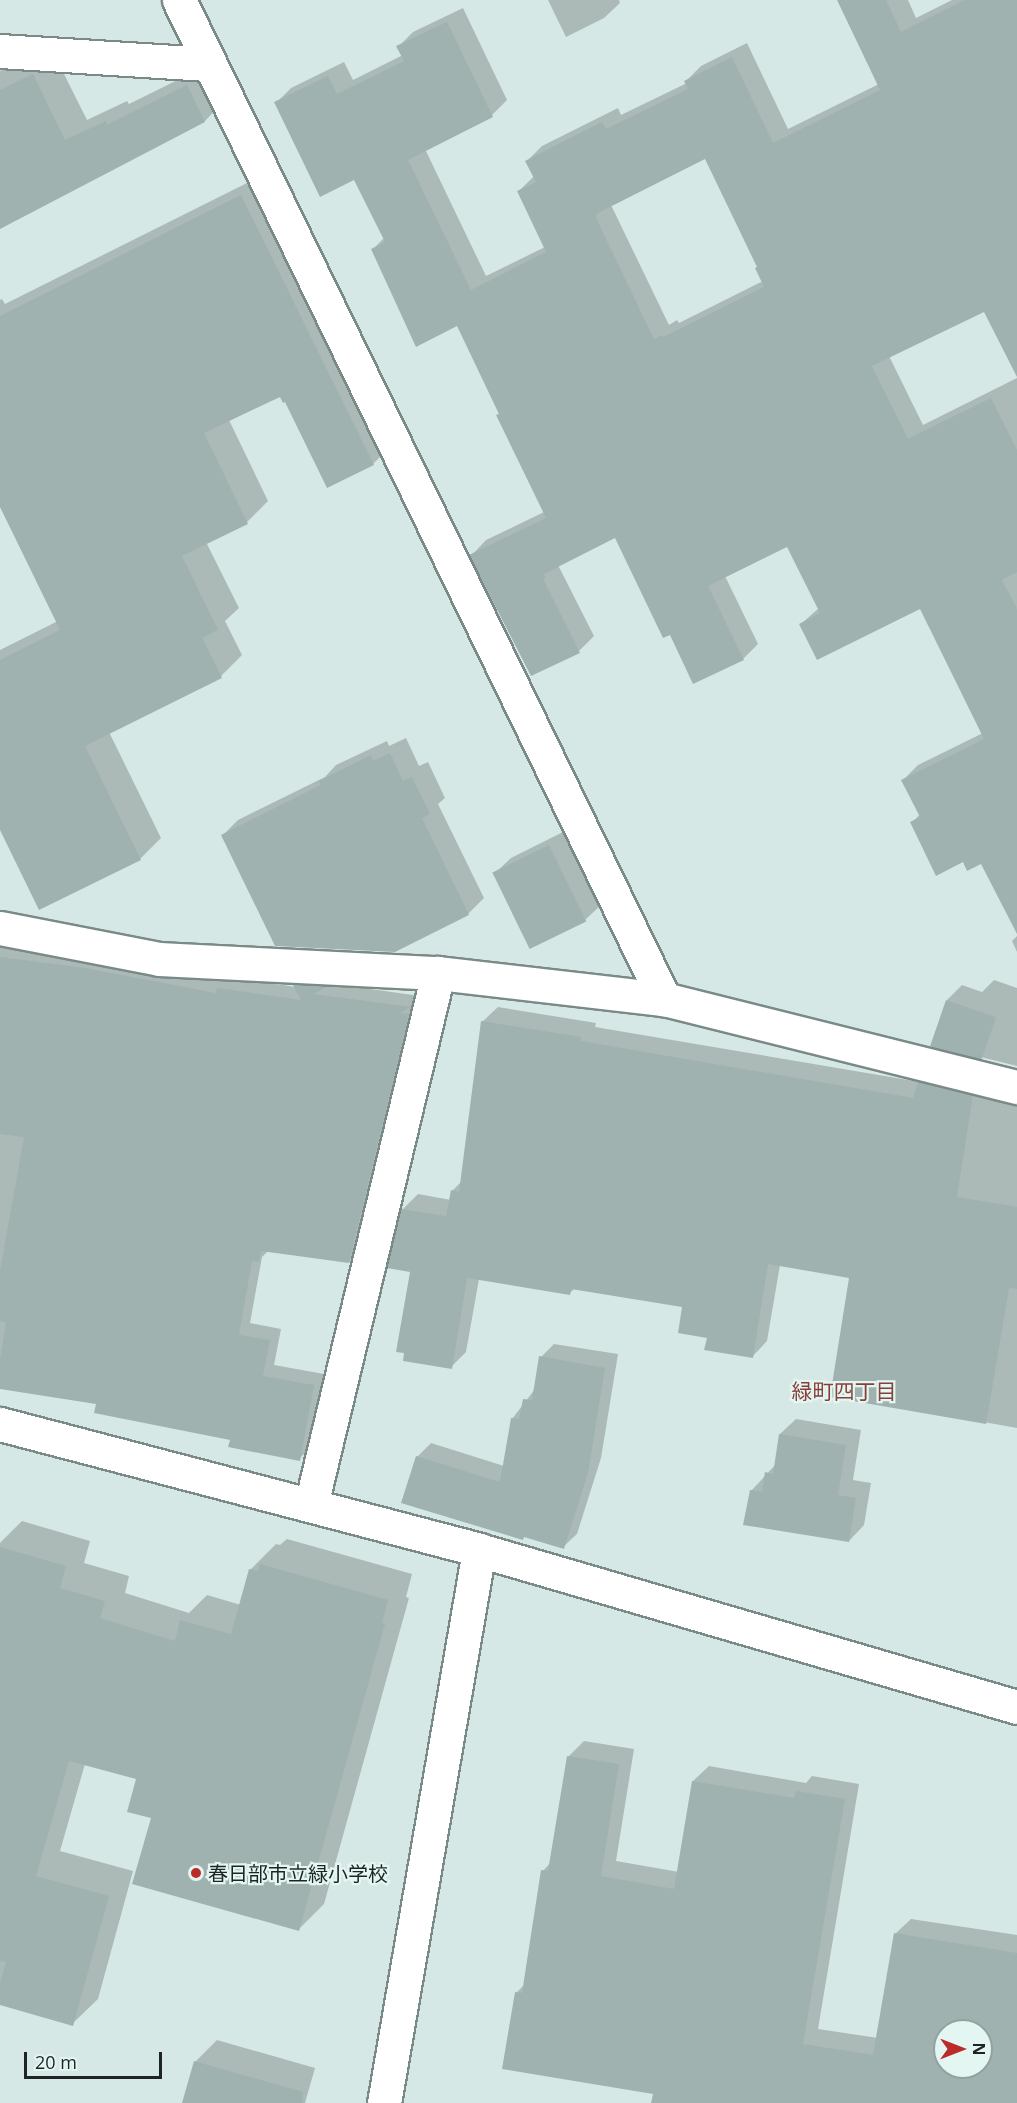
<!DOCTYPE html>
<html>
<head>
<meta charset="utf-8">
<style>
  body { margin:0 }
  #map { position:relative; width:1017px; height:2103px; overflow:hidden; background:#d6e8e5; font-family:"Open Sans","Noto Sans JP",sans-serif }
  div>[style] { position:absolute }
  .shadow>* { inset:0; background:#0003 }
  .building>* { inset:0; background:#a0b2af; transform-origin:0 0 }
  .roads { filter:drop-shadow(2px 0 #798a87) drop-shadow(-2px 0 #798a87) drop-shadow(0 2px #798a87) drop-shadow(0 -2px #798a87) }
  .minor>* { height:33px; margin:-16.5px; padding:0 16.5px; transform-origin:16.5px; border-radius:16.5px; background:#fff }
  .dots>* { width:16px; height:16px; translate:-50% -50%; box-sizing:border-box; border:3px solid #e3f6f2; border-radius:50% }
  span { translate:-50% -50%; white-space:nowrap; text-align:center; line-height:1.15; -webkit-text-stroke:4.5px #e3f6f2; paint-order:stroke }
  .poi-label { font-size:20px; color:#1d2423 }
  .left { translate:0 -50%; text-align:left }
  .neighbourhood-label { font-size:21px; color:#873f39 }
  .north { position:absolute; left:933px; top:2019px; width:60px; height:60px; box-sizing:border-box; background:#e3f6f2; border:2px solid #94a29f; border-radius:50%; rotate:90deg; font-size:16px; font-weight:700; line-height:24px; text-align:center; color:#1d2423 }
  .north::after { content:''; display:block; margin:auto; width:21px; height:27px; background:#ba2b29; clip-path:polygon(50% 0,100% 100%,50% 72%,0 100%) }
  .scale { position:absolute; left:24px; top:2052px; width:138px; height:27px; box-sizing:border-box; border:3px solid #1d2423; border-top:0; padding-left:8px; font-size:18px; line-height:21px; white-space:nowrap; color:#1d2423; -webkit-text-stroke:4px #e3f6f2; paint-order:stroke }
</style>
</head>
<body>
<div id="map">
  <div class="shadow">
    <div style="clip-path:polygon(548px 0,619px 0,620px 3px,604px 18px,566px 37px)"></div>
    <div style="clip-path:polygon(evenodd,859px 0,908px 0,916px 18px,952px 0,1017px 0,1017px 373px,985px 309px,889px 356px,923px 425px,1017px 378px,1017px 931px,982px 862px,964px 860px,912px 823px,920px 814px,903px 780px,918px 765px,983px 733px,921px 607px,801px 624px,819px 608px,788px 545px,725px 576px,758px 644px,743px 659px,671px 633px,616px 536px,558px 565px,594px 636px,579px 651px,471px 556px,486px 540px,544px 512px,458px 324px,373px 249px,384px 238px,355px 178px,276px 103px,291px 88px,344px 62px,353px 80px,403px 55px,398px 47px,413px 32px,463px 8px,507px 100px,492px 115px,425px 149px,486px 276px,545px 247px,519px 191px,534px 176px,527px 161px,542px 146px,618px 108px,621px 115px,687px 83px,686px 81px,701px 66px,747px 43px,788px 129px,879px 84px,859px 0,706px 157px,759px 267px,763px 281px,679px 323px,677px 320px,669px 325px,611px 205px,706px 157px)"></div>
    <div style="clip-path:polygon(54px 54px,87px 120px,127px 101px,129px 104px,208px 65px,226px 99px,205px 121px,0 227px,0 71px,23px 60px)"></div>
    <div style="clip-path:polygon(263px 175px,395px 442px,373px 464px,328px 486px,286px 400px,281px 395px,229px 420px,268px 501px,247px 522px,206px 542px,239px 608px,225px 621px,242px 655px,221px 676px,109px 732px,161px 838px,140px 859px,0 827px,0 650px,58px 621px,0 506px,0 300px,2px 299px,5px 304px)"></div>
    <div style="clip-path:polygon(406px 738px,419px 766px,428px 762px,445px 798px,438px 804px,484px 898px,468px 914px,222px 836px,238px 820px,325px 777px,336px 765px,387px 741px,389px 746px)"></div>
    <div style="clip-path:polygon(565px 831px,601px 905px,585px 920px,495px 873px,511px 858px)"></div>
    <div style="clip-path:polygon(1017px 936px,1017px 952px,1012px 941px)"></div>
    <div style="clip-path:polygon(0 944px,97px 957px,226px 981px,230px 977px,296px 987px,295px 985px,306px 974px,328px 983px,420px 996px,414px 1002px,420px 1003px,361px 1250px,349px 1262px,269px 1250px,262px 1257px,250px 1323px,281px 1329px,274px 1365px,324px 1374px,311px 1447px,299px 1459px,97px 1402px,0 1387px)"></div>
    <div style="clip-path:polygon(994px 980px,1017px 988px,1017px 1066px,932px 1045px,947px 1000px,962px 985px,982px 992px)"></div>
    <div style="clip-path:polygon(498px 1007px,596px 1023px,595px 1027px,920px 1082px,935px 1067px,1017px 1088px,1017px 1428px,831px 1395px,850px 1276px,780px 1265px,767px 1341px,752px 1357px,708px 1337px,684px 1306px,575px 1288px,569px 1294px,479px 1279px,466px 1352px,451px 1367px,412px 1270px,402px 1210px,418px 1194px,451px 1200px,452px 1191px,462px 1181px,482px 1022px)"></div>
    <div style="clip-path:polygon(554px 1344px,618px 1354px,601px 1458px,577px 1534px,563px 1547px,417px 1457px,431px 1443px,504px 1466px,512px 1419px,535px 1389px,541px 1357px)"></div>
    <div style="clip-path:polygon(796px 1419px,861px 1430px,853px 1480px,871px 1483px,864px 1525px,849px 1541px,751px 1491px,776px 1464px,780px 1434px)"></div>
    <div style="clip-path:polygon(22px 1521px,90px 1541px,84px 1563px,129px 1576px,125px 1593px,189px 1613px,207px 1595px,241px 1605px,250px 1570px,276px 1544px,280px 1545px,287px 1539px,412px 1574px,406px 1597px,409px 1598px,324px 1904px,299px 1929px,153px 1817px,138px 1778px,85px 1764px,60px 1851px,133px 1871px,98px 1999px,72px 2024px,0 2003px,0 1543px)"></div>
    <div style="clip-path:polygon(evenodd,584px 1741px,634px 1749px,616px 1861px,679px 1872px,693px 1781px,709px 1766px,806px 1783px,812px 1776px,859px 1784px,818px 2029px,878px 2038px,895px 1934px,911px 1919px,1017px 1935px,1017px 2103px,653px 2103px,655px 2093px,516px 1993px,525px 1984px,543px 1871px,551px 1862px,568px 1757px,584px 1741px,945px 2031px,981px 2031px,981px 2067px,945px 2067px,945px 2031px)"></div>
    <div style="clip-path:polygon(217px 2040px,315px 2068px,305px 2103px,184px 2103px,195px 2062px)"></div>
  </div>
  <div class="building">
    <div style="clip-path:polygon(evenodd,837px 0,886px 0,901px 32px,965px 0,1017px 0,1017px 377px,984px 312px,872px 366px,908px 439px,991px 398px,1017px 450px,1017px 572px,1002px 580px,1017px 609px,1017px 934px,981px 864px,967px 871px,963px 862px,936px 876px,910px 822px,920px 817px,901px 780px,984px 739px,920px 609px,817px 660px,799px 624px,820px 613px,787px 547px,708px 586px,744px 660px,693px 684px,670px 635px,663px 638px,615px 538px,544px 574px,546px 578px,543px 579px,580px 653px,531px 676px,469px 555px,546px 518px,496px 415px,499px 414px,457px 326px,416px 347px,371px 249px,385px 242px,354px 180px,320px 197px,274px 102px,328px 76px,337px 94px,404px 61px,396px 46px,447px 22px,493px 117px,408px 160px,471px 290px,546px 252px,517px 191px,536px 182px,525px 161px,602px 122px,606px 129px,688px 89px,684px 81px,732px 57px,773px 143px,880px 90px,837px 0,705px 159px,757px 267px,755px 268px,764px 287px,663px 337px,662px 335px,654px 339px,596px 218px,596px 214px,705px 159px)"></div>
    <div style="clip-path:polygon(33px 74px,65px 140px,106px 121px,107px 125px,187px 85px,205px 122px,0 229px,0 90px)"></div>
    <div style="clip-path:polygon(241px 195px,374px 465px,327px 488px,285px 402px,283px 403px,280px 397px,204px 433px,248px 524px,182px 556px,218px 630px,202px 638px,222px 678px,85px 746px,141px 860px,39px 910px,0 830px,0 660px,60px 630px,0 507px,0 316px)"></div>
    <div style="clip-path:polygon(390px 753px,403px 781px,412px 777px,430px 814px,422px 818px,469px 915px,395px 952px,275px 946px,221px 835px,321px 785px,319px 781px,371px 755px,373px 761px)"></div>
    <div style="left:549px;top:845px;width:85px;height:63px;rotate:64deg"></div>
    <div style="clip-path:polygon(0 957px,85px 968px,216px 993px,217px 988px,301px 1000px,293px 985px,328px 986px,313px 994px,411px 1007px,400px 1013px,409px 1014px,349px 1263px,261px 1251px,259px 1262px,252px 1261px,239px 1335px,270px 1340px,263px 1376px,314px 1385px,300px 1461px,228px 1447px,230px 1440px,94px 1413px,96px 1404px,0 1389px,0 1360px,6px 1322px,0 1321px,0 1271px,24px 1137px,0 1134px)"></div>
    <div style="left:946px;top:1000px;width:53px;height:49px;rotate:19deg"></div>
    <div style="clip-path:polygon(481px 1021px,581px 1037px,581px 1041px,913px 1098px,918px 1082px,973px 1095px,957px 1197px,1017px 1207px,1017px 1289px,1009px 1288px,986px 1424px,830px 1397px,849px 1278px,768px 1264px,753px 1358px,704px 1350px,707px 1338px,678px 1333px,682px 1307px,571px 1289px,570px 1295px,467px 1278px,452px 1369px,403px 1361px,404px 1353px,396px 1352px,410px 1272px,387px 1268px,401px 1209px,446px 1216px,451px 1190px,459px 1192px)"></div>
    <div style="clip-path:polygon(539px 1356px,605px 1368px,588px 1473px,564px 1549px,524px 1537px,523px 1540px,401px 1503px,416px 1456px,500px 1482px,511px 1418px,519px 1419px,523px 1399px,532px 1400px)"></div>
    <div style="clip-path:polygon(779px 1434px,846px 1445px,838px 1495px,856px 1498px,849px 1542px,743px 1525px,750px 1490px,762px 1492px,765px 1472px,773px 1474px)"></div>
    <div style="clip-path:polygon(0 1547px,66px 1566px,60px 1588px,105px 1601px,100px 1618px,175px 1641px,180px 1620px,231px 1634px,249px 1569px,258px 1571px,260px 1564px,388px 1600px,382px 1623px,385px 1624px,299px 1931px,132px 1884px,151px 1818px,127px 1812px,136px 1779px,69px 1761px,36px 1876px,109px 1896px,73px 2026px,0 2005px,0 1983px,6px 1962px,0 1961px)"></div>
    <div style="clip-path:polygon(evenodd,567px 1756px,619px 1764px,601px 1876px,674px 1889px,692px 1781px,794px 1798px,796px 1791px,845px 1799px,803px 2044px,873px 2055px,894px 1933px,1017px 1953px,1017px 2103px,651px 2103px,653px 2094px,502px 2069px,515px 1992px,522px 1993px,541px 1870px,548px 1871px,567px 1756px,945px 2031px,981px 2031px,981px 2067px,945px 2067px,945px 2031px)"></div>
    <div style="clip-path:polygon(194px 2061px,303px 2092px,302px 2103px,182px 2103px)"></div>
  </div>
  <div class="roads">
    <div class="minor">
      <div style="left:179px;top:0;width:1111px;rotate:64.1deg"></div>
      <div style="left:0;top:51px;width:208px;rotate:3.6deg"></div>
      <div style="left:0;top:928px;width:162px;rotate:11deg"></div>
      <div style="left:159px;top:959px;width:279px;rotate:2.9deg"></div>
      <div style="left:438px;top:973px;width:227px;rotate:6.6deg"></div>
      <div style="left:664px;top:999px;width:364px;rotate:14deg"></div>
      <div style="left:0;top:1424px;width:495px;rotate:14.7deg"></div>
      <div style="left:479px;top:1550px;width:560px;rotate:16.27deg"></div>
      <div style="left:311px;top:1505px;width:547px;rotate:-76.57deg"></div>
      <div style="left:384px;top:2103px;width:561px;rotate:-80.25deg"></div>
    </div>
  </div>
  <div class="dots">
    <div style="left:196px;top:1873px;background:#ba2b29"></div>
  </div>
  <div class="poi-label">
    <span class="left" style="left:208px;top:1873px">春日部市立緑小学校</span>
  </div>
  <div class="neighbourhood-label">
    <span style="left:844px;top:1391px">緑町四丁目</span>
  </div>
  <div class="north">N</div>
  <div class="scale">20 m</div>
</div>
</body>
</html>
